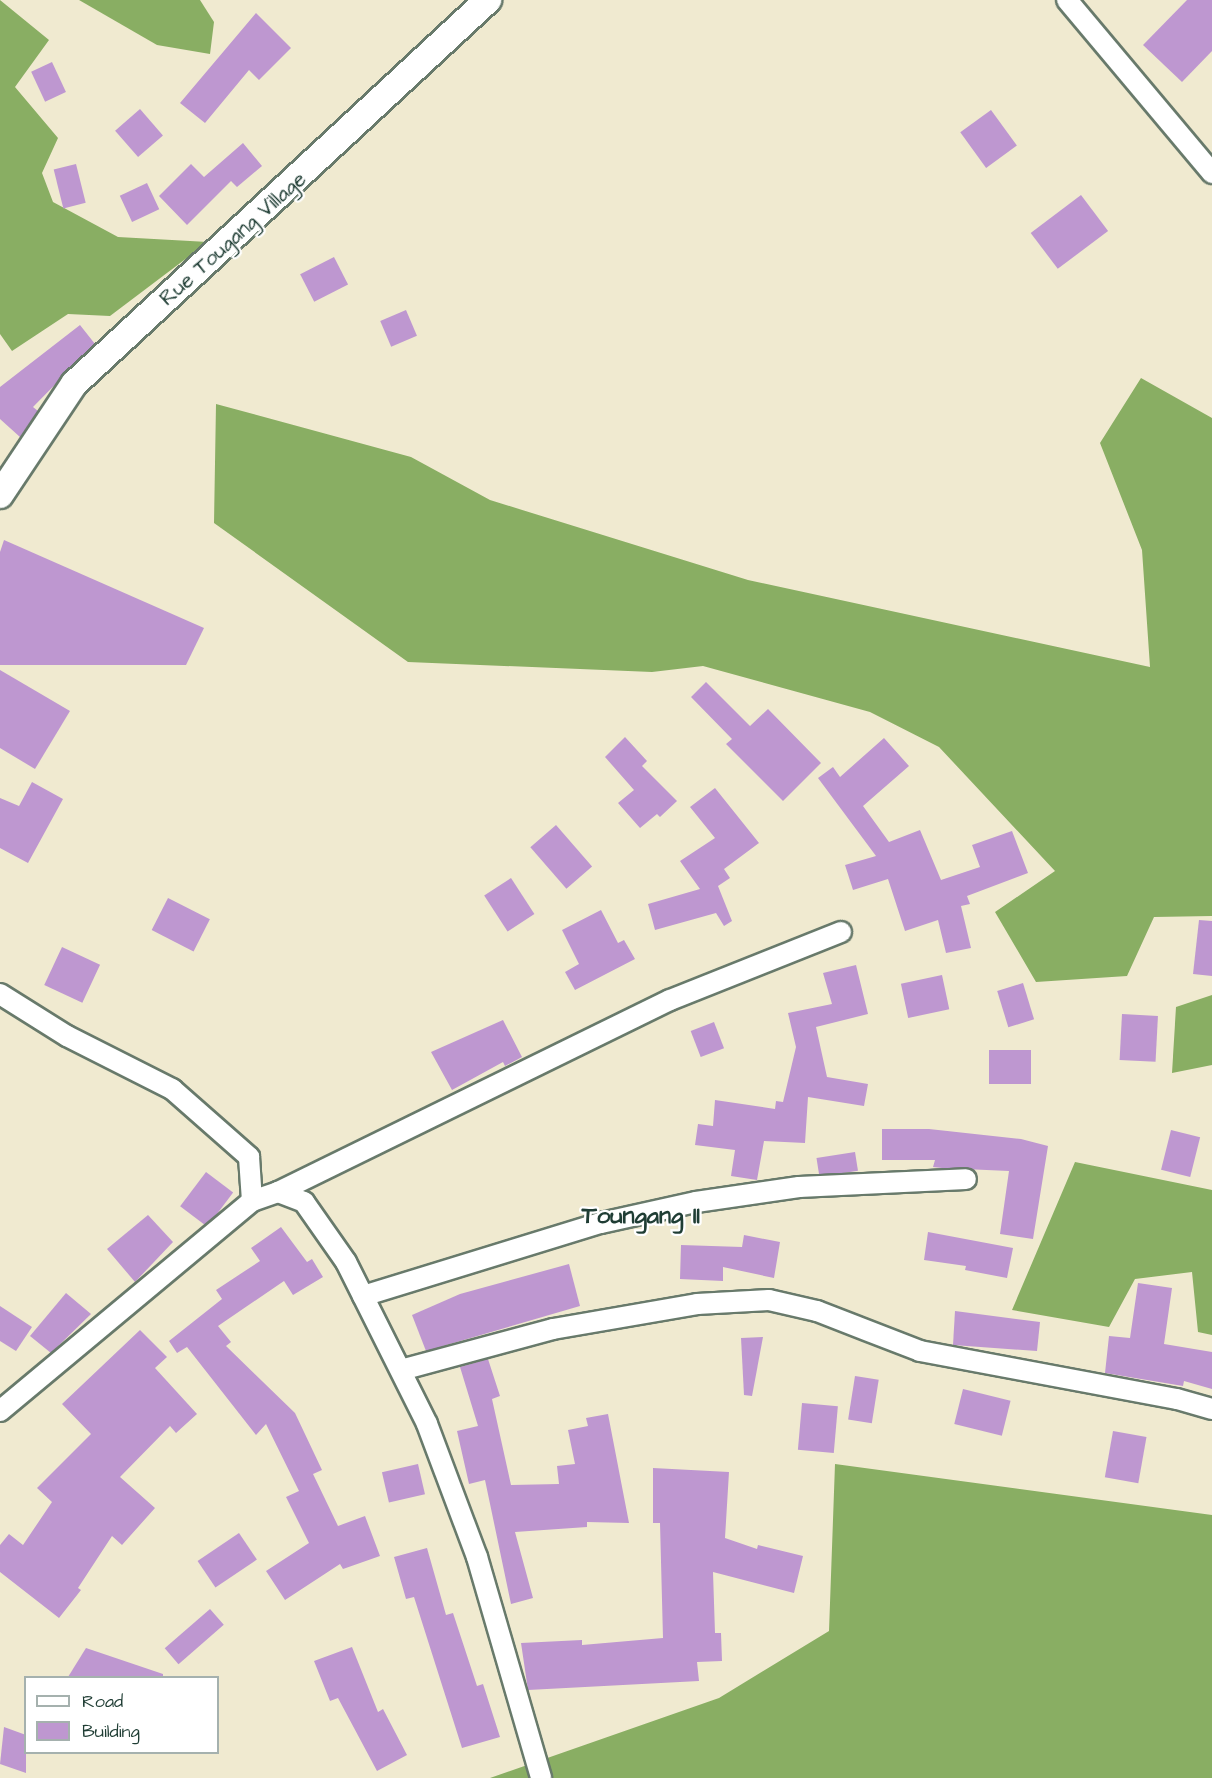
<!DOCTYPE html>
<html>
<head>
<meta charset="utf-8">
<style>
  body { margin:0 }
  #map { position:relative; width:1212px; height:1778px; overflow:hidden; background:#f0ead0; font-family:"Architects Daughter",sans-serif }
  div>[style] { position:absolute }
  .forest>* { inset:0; background:#89ae63 }
  .building>* { inset:0; background:#be97d0; transform-origin:0 0 }
  .roads { filter:drop-shadow(2px 0 #687a6b) drop-shadow(-2px 0 #687a6b) drop-shadow(0 2px #687a6b) drop-shadow(0 -2px #687a6b) }
  .minor>* { height:20px; margin:-10px; padding:0 10px; transform-origin:10px; border-radius:10px; background:#fff }
  .tertiary>* { height:26px; margin:-13px; padding:0 13px; transform-origin:13px; border-radius:13px; background:#fff }
  span { translate:-50% -50%; white-space:nowrap; text-align:center; line-height:1.15; -webkit-text-stroke:4.5px #fff; paint-order:stroke }
  .street-label { font-size:21px; color:#1f3d34 }
  .quarter-label { font-size:24px; color:#1f3d34; font-weight:700 }
  .legend { position:absolute; left:24px; top:1676px; width:195px; height:78px; box-sizing:border-box; background:#fff; border:2px solid #a5b1ae; margin:0; padding:8px 10px; list-style:none; font-size:18px; color:#1f3d34 }
  .legend li { display:flex; align-items:center; gap:12px; height:30px }
  .legend b { width:30px; border:2px solid #a5b1ae }
</style>
</head>
<body>
<div id="map">
  <div class="forest">
    <div style="clip-path:polygon(0 0,49px 40px,15px 87px,58px 138px,42px 173px,53px 202px,118px 237px,208px 242px,110px 316px,68px 314px,12px 351px,0 334px)"></div>
    <div style="clip-path:polygon(79px 0,200px 0,214px 22px,210px 54px,157px 45px)"></div>
    <div style="clip-path:polygon(1141px 378px,1212px 418px,1212px 916px,1154px 917px,1127px 976px,1036px 982px,995px 912px,1055px 871px,939px 747px,870px 712px,703px 666px,652px 672px,408px 662px,214px 523px,216px 404px,411px 457px,490px 500px,748px 580px,1150px 667px,1142px 550px,1100px 443px)"></div>
    <div style="clip-path:polygon(1212px 995px,1212px 1065px,1172px 1073px,1176px 1007px)"></div>
    <div style="clip-path:polygon(1075px 1162px,1212px 1190px,1212px 1335px,1198px 1332px,1192px 1272px,1135px 1279px,1109px 1327px,1012px 1310px)"></div>
    <div style="clip-path:polygon(835px 1464px,1212px 1515px,1212px 1778px,490px 1778px,719px 1698px,829px 1631px)"></div>
  </div>
  <div class="building">
    <div style="clip-path:polygon(1187px 0,1212px 0,1212px 51px,1182px 82px,1143px 45px)"></div>
    <div style="clip-path:polygon(256px 13px,291px 48px,259px 80px,249px 70px,205px 123px,180px 103px)"></div>
    <div style="left:52px;top:62px;width:33px;height:23px;rotate:65deg"></div>
    <div style="left:140px;top:109px;width:35px;height:33px;rotate:49deg"></div>
    <div style="left:991px;top:110px;width:44px;height:38px;rotate:54deg"></div>
    <div style="clip-path:polygon(243px 143px,262px 166px,237px 187px,231px 181px,187px 225px,159px 196px,191px 164px,204px 177px)"></div>
    <div style="left:76px;top:164px;width:40px;height:23px;rotate:76deg"></div>
    <div style="left:147px;top:183px;width:29px;height:30px;rotate:65deg"></div>
    <div style="left:1081px;top:195px;width:45px;height:63px;rotate:53deg"></div>
    <div style="left:334px;top:257px;width:31px;height:38px;rotate:63deg"></div>
    <div style="left:406px;top:310px;width:28px;height:28px;rotate:67deg"></div>
    <div style="clip-path:polygon(80px 325px,95px 344px,33px 407px,38px 411px,20px 437px,0 419px,0 387px)"></div>
    <div style="clip-path:polygon(4px 540px,204px 628px,186px 665px,0 665px,0 552px)"></div>
    <div style="clip-path:polygon(0 670px,70px 711px,35px 769px,0 748px)"></div>
    <div style="clip-path:polygon(706px 682px,750px 726px,768px 709px,821px 763px,783px 801px,726px 744px,732px 739px,691px 697px)"></div>
    <div style="clip-path:polygon(625px 737px,647px 761px,642px 766px,677px 801px,660px 817px,657px 814px,640px 828px,618px 803px,634px 790px,605px 757px)"></div>
    <div style="clip-path:polygon(884px 738px,909px 766px,863px 806px,889px 842px,920px 830px,941px 880px,980px 867px,972px 845px,1012px 831px,1028px 873px,967px 896px,970px 904px,961px 906px,971px 948px,946px 953px,938px 920px,905px 931px,888px 879px,853px 890px,845px 865px,876px 856px,818px 778px,833px 767px,840px 777px)"></div>
    <div style="clip-path:polygon(32px 782px,63px 799px,28px 863px,0 848px,0 798px,19px 806px)"></div>
    <div style="clip-path:polygon(715px 788px,759px 843px,724px 869px,730px 878px,718px 886px,732px 921px,724px 926px,716px 913px,655px 930px,648px 904px,700px 889px,680px 861px,715px 838px,690px 807px)"></div>
    <div style="left:556px;top:825px;width:55px;height:34px;rotate:49deg"></div>
    <div style="left:511px;top:878px;width:43px;height:32px;rotate:57deg"></div>
    <div style="left:168px;top:898px;width:47px;height:36px;rotate:27deg"></div>
    <div style="clip-path:polygon(601px 910px,618px 943px,624px 940px,635px 959px,575px 990px,565px 972px,579px 964px,562px 930px)"></div>
    <div style="clip-path:polygon(1199px 920px,1212px 921px,1212px 976px,1193px 974px)"></div>
    <div style="left:62px;top:947px;width:42px;height:42px;rotate:25deg"></div>
    <div style="clip-path:polygon(856px 965px,868px 1014px,816px 1027px,827px 1077px,868px 1084px,864px 1106px,808px 1097px,805px 1143px,764px 1141px,757px 1180px,731px 1176px,735px 1150px,695px 1145px,698px 1124px,713px 1126px,715px 1100px,775px 1109px,776px 1101px,783px 1102px,796px 1047px,788px 1013px,832px 1004px,823px 973px)"></div>
    <div style="left:942px;top:975px;width:35px;height:42px;rotate:78deg"></div>
    <div style="left:1023px;top:983px;width:38px;height:27px;rotate:73deg"></div>
    <div style="left:1122px;top:1014px;width:36px;height:46px;rotate:3deg"></div>
    <div style="clip-path:polygon(503px 1020px,522px 1057px,505px 1066px,503px 1062px,452px 1090px,431px 1052px)"></div>
    <div style="left:714px;top:1022px;width:28px;height:25px;rotate:69deg"></div>
    <div style="left:989px;top:1050px;width:42px;height:34px"></div>
    <div style="clip-path:polygon(882px 1129px,929px 1129px,1021px 1139px,1048px 1146px,1033px 1239px,1000px 1234px,1009px 1171px,942px 1168px,933px 1167px,935px 1160px,882px 1160px)"></div>
    <div style="left:1171px;top:1130px;width:30px;height:41px;rotate:14deg"></div>
    <div style="left:855px;top:1152px;width:19px;height:39px;rotate:81deg"></div>
    <div style="left:206px;top:1172px;width:34px;height:43px;rotate:37deg"></div>
    <div style="clip-path:polygon(148px 1215px,173px 1242px,135px 1282px,107px 1249px)"></div>
    <div style="clip-path:polygon(281px 1227px,307px 1262px,312px 1259px,323px 1277px,293px 1295px,284px 1281px,218px 1326px,231px 1342px,226px 1346px,295px 1413px,322px 1470px,313px 1474px,338px 1526px,365px 1516px,380px 1556px,343px 1569px,340px 1564px,285px 1600px,266px 1571px,309px 1543px,286px 1497px,299px 1491px,266px 1424px,256px 1435px,187px 1347px,177px 1353px,169px 1341px,222px 1299px,216px 1290px,260px 1261px,251px 1248px)"></div>
    <div style="clip-path:polygon(928px 1232px,1013px 1248px,1007px 1278px,965px 1270px,966px 1266px,924px 1260px)"></div>
    <div style="clip-path:polygon(744px 1235px,780px 1242px,774px 1278px,723px 1267px,723px 1281px,680px 1279px,681px 1245px,742px 1247px)"></div>
    <div style="clip-path:polygon(569px 1264px,580px 1306px,426px 1351px,412px 1315px,460px 1294px)"></div>
    <div style="clip-path:polygon(1138px 1283px,1172px 1288px,1164px 1344px,1212px 1352px,1212px 1389px,1184px 1381px,1183px 1386px,1105px 1373px,1109px 1336px,1130px 1338px)"></div>
    <div style="clip-path:polygon(66px 1293px,91px 1314px,51px 1353px,30px 1336px)"></div>
    <div style="clip-path:polygon(0 1306px,32px 1327px,16px 1351px,0 1341px)"></div>
    <div style="clip-path:polygon(955px 1311px,1040px 1322px,1037px 1351px,953px 1345px)"></div>
    <div style="clip-path:polygon(140px 1330px,167px 1357px,155px 1368px,197px 1414px,176px 1433px,170px 1426px,120px 1477px,155px 1508px,122px 1545px,112px 1536px,78px 1588px,81px 1590px,59px 1618px,0 1572px,0 1545px,9px 1534px,23px 1545px,52px 1502px,37px 1488px,91px 1434px,62px 1404px)"></div>
    <div style="clip-path:polygon(763px 1337px,752px 1396px,744px 1395px,741px 1338px)"></div>
    <div style="clip-path:polygon(488px 1359px,500px 1396px,492px 1399px,511px 1485px,559px 1484px,557px 1466px,575px 1464px,568px 1430px,588px 1426px,586px 1418px,608px 1414px,629px 1523px,587px 1522px,587px 1527px,515px 1532px,533px 1598px,511px 1604px,485px 1480px,469px 1484px,457px 1431px,478px 1426px,460px 1367px)"></div>
    <div style="left:855px;top:1376px;width:24px;height:44px;rotate:9deg"></div>
    <div style="left:963px;top:1389px;width:49px;height:36px;rotate:14deg"></div>
    <div style="left:802px;top:1403px;width:36px;height:47px;rotate:5deg"></div>
    <div style="left:1113px;top:1431px;width:34px;height:47px;rotate:10deg"></div>
    <div style="left:418px;top:1464px;width:31px;height:37px;rotate:77deg"></div>
    <div style="clip-path:polygon(653px 1468px,729px 1472px,725px 1538px,757px 1549px,758px 1545px,803px 1556px,794px 1593px,713px 1572px,715px 1633px,721px 1633px,722px 1661px,697px 1662px,699px 1681px,528px 1690px,521px 1643px,582px 1640px,582px 1645px,663px 1638px,660px 1523px,653px 1523px)"></div>
    <div style="left:239px;top:1533px;width:32px;height:50px;rotate:56deg"></div>
    <div style="clip-path:polygon(427px 1548px,446px 1615px,453px 1613px,477px 1686px,483px 1684px,500px 1737px,462px 1748px,414px 1597px,406px 1599px,394px 1557px)"></div>
    <div style="left:210px;top:1609px;width:21px;height:60px;rotate:49deg"></div>
    <div style="clip-path:polygon(352px 1647px,378px 1712px,383px 1709px,407px 1755px,377px 1771px,338px 1698px,330px 1701px,314px 1661px)"></div>
    <div style="clip-path:polygon(86px 1648px,163px 1674px,163px 1677px,68px 1677px)"></div>
    <div style="clip-path:polygon(4px 1727px,26px 1735px,26px 1773px,0 1764px)"></div>
  </div>
  <div class="roads">
    <div class="minor">
      <div style="left:1067px;top:0;width:226px;rotate:50deg"></div>
      <div style="left:0;top:994px;width:79px;rotate:32.1deg"></div>
      <div style="left:67px;top:1036px;width:118px;rotate:26.8deg"></div>
      <div style="left:172px;top:1089px;width:103px;rotate:41.4deg"></div>
      <div style="left:249px;top:1157px;width:44px;rotate:86.1deg"></div>
      <div style="left:278px;top:1192px;width:436px;rotate:-26.1deg"></div>
      <div style="left:670px;top:1000px;width:184px;rotate:-21.7deg"></div>
      <div style="left:363px;top:1296px;width:249px;rotate:-17.1deg"></div>
      <div style="left:601px;top:1223px;width:97px;rotate:-12.5deg"></div>
      <div style="left:696px;top:1202px;width:104px;rotate:-8.3deg"></div>
      <div style="left:799px;top:1187px;width:167px;rotate:-2.7deg"></div>
      <div style="left:401px;top:1370px;width:157px;rotate:-15.1deg"></div>
      <div style="left:553px;top:1329px;width:146px;rotate:-9.8deg"></div>
      <div style="left:697px;top:1304px;width:72px;rotate:-3.2deg"></div>
      <div style="left:769px;top:1300px;width:49px;rotate:12.9deg"></div>
      <div style="left:817px;top:1311px;width:110px;rotate:21.2deg"></div>
      <div style="left:920px;top:1351px;width:261px;rotate:10.6deg"></div>
      <div style="left:1177px;top:1399px;width:36px;rotate:16deg"></div>
      <div style="left:0;top:1411px;width:328px;rotate:-39.8deg"></div>
      <div style="left:252px;top:1201px;width:28px;rotate:-19deg"></div>
      <div style="left:278px;top:1192px;width:28px;rotate:21deg"></div>
      <div style="left:304px;top:1202px;width:73px;rotate:55deg"></div>
      <div style="left:346px;top:1262px;width:181px;rotate:63.4deg"></div>
      <div style="left:427px;top:1424px;width:142px;rotate:69.4deg"></div>
      <div style="left:477px;top:1557px;width:230px;rotate:73.8deg"></div>
    </div>
    <div class="tertiary">
      <div style="left:0;top:495px;width:133px;rotate:-56.3deg"></div>
      <div style="left:74px;top:384px;width:565px;rotate:-42.85deg"></div>
    </div>
  </div>
  <div class="street-label">
    <span style="left:233px;top:239px;rotate:-42deg">Rue Tougang Village</span>
  </div>
  <div class="quarter-label">
    <span style="left:641px;top:1217px">Toungang II</span>
  </div>
  <ul class="legend">
  <li><b style="height:8px;background:#fff"></b>Road</li>
  <li><b style="height:16px;background:#be97d0"></b>Building</li>
  </ul>
</div>
</body>
</html>
